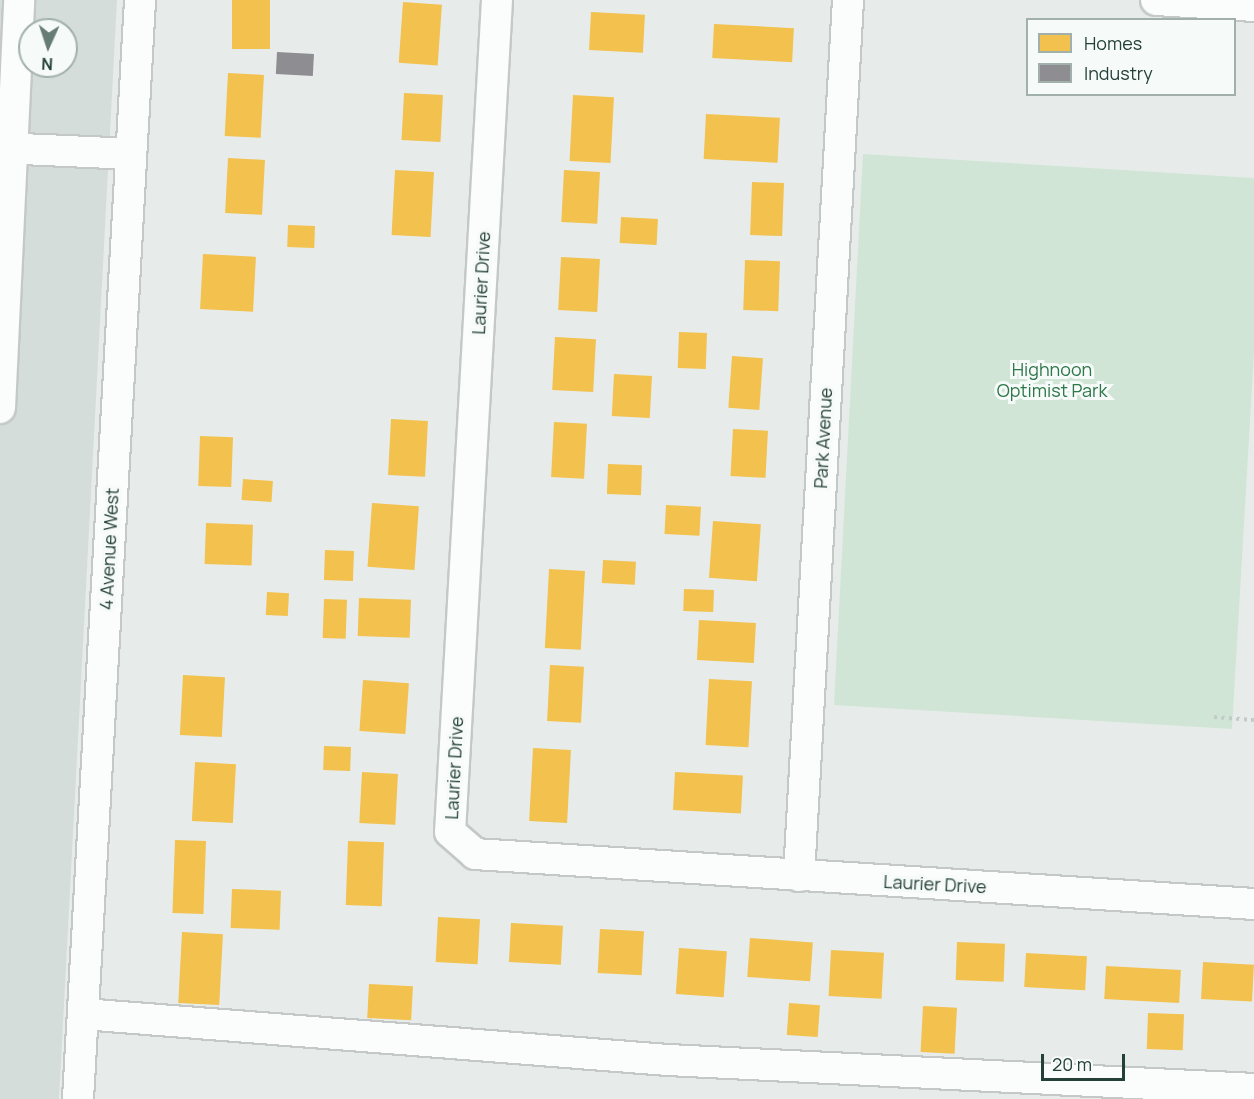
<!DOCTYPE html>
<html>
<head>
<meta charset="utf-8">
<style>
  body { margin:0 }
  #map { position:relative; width:1254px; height:1099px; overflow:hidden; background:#e7ecea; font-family:Manrope,sans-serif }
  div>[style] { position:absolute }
  .built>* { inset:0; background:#d5ddda }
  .green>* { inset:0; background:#d0e5d6 }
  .homes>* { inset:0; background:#f2c14e; transform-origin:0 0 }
  .industry>* { inset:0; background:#8d8d92; transform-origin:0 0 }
  .path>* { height:4px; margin-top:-2px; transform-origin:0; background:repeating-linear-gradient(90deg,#c2cbc8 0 3px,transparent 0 7.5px) }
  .roads { filter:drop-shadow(2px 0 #c4c9c7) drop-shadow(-2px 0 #c4c9c7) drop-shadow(0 2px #c4c9c7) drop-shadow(0 -2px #c4c9c7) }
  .minor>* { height:30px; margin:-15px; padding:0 15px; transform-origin:15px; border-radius:15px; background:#fbfcfc }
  span { translate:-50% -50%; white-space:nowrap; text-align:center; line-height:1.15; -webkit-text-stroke:6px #f6faf8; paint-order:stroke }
  .street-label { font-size:18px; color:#244038 }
  .park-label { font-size:18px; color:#2e7749 }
  .legend { position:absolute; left:1026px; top:18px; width:210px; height:78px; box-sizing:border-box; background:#f6faf8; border:2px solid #a2b0ab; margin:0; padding:8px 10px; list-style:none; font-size:18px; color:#244038 }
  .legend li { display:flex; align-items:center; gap:12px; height:30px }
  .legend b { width:30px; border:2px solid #a2b0ab }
  .north { position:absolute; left:18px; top:18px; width:60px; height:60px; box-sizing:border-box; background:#f6faf8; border:2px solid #a2b0ab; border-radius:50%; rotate:183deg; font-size:16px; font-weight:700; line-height:24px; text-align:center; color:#244038 }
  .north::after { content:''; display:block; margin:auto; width:21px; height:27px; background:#687c76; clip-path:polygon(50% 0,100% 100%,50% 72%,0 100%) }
  .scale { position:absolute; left:1041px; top:1054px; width:84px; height:27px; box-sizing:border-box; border:3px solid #244038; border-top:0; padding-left:8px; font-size:18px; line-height:21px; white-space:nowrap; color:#244038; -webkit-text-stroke:4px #f6faf8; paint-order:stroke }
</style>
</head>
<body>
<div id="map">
  <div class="built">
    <div style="clip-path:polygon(evenodd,0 0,117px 0,59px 1099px,0 1099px,0 0,30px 30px,66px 30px,66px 66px,30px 66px,30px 30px)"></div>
  </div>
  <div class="green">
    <div style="clip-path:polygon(863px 154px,1254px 178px,1254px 352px,1232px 729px,834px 705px)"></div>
  </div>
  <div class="homes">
    <div style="left:232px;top:0;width:38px;height:49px"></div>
    <div style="left:403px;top:2px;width:39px;height:61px;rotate:4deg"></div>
    <div style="left:591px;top:12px;width:54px;height:38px;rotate:3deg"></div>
    <div style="left:714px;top:24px;width:80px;height:34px;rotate:3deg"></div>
    <div style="left:228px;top:73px;width:36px;height:63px;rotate:3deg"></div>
    <div style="left:404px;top:93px;width:39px;height:47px;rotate:3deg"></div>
    <div style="left:573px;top:95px;width:41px;height:66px;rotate:3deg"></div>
    <div style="left:706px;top:114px;width:74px;height:45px;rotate:3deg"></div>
    <div style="left:228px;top:158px;width:37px;height:55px;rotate:3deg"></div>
    <div style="left:395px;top:170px;width:39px;height:65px;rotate:3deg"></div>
    <div style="left:564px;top:170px;width:36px;height:52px;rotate:3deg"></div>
    <div style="left:752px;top:182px;width:32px;height:53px;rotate:2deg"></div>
    <div style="left:621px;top:217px;width:37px;height:26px;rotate:3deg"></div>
    <div style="left:288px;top:225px;width:27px;height:22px;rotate:2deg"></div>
    <div style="left:203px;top:254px;width:53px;height:55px;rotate:3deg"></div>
    <div style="left:561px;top:257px;width:39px;height:53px;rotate:3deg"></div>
    <div style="left:745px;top:260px;width:35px;height:50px;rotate:2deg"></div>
    <div style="left:679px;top:332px;width:28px;height:36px;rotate:2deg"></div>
    <div style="left:555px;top:337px;width:41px;height:53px;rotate:3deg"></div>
    <div style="left:732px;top:356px;width:31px;height:52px;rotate:4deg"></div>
    <div style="left:614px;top:374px;width:38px;height:42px;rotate:3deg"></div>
    <div style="left:391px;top:419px;width:37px;height:56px;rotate:3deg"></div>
    <div style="left:554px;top:422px;width:33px;height:55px;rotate:3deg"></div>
    <div style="left:733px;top:429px;width:35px;height:47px;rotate:3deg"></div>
    <div style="left:200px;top:436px;width:33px;height:50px;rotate:2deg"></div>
    <div style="left:608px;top:464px;width:34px;height:30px;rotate:2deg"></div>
    <div style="left:243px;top:479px;width:30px;height:21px;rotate:4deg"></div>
    <div style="left:372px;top:503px;width:47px;height:64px;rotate:4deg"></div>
    <div style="left:666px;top:505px;width:35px;height:29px;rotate:3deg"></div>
    <div style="left:713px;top:521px;width:48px;height:57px;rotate:4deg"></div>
    <div style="left:206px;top:523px;width:47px;height:41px;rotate:2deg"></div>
    <div style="left:325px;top:550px;width:29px;height:30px;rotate:2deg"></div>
    <div style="left:603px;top:560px;width:33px;height:23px;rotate:3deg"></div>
    <div style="left:549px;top:569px;width:36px;height:79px;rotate:3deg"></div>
    <div style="left:684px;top:589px;width:30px;height:22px;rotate:2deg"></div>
    <div style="left:267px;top:592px;width:22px;height:23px;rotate:3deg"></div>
    <div style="left:359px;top:598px;width:52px;height:38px;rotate:2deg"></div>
    <div style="left:324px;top:599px;width:23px;height:39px;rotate:2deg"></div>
    <div style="left:699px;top:620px;width:57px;height:40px;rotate:3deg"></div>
    <div style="left:550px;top:665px;width:34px;height:56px;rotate:3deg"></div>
    <div style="left:183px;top:675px;width:42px;height:60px;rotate:3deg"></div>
    <div style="left:709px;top:679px;width:43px;height:66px;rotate:3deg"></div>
    <div style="left:363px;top:680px;width:46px;height:51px;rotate:4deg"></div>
    <div style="left:324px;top:746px;width:27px;height:24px;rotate:2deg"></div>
    <div style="left:533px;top:748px;width:38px;height:73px;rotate:3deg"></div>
    <div style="left:195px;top:762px;width:41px;height:59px;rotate:3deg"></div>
    <div style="left:362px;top:772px;width:36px;height:51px;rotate:3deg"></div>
    <div style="left:675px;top:772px;width:68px;height:38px;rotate:3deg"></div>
    <div style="left:175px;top:840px;width:31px;height:73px;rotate:2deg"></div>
    <div style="left:348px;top:841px;width:36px;height:64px;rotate:2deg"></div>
    <div style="left:232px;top:889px;width:49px;height:39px;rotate:2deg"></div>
    <div style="left:438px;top:917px;width:42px;height:45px;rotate:3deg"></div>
    <div style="left:511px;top:923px;width:52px;height:39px;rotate:3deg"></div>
    <div style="left:600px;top:929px;width:44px;height:44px;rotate:3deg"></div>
    <div style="left:182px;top:932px;width:41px;height:71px;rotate:3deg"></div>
    <div style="left:750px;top:938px;width:63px;height:39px;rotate:4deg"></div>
    <div style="left:957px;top:942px;width:48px;height:38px;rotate:2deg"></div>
    <div style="left:679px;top:948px;width:48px;height:46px;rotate:4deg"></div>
    <div style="left:831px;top:950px;width:53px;height:46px;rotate:3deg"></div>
    <div style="left:1026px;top:953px;width:61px;height:34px;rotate:3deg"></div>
    <div style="left:1203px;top:962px;width:51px;height:37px;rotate:3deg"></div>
    <div style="left:1106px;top:966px;width:75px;height:33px;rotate:3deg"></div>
    <div style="left:369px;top:984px;width:44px;height:34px;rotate:3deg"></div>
    <div style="left:789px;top:1003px;width:31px;height:32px;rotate:4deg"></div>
    <div style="left:923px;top:1006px;width:34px;height:46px;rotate:3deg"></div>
    <div style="left:1148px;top:1013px;width:36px;height:36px;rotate:2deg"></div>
  </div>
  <div class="industry">
    <div style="left:277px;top:52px;width:37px;height:22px;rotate:3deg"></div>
  </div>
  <div class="path">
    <div style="left:1214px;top:717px;width:40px;rotate:4.3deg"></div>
  </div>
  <div class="roads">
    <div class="minor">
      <div style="left:497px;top:0;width:833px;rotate:93.23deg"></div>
      <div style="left:450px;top:832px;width:33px;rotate:41deg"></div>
      <div style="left:475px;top:854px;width:781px;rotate:3.67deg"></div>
      <div style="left:1156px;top:0;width:98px;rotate:3.5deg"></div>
      <div style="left:0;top:148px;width:131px;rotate:2.6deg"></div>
      <div style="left:0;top:408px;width:408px;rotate:-87.3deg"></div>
      <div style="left:799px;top:876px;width:877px;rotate:-86.8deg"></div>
      <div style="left:83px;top:1014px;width:587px;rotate:4.5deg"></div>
      <div style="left:668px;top:1060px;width:587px;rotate:2.83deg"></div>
      <div style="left:78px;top:1099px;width:1101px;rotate:-86.77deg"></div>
    </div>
  </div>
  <div class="street-label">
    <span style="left:481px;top:283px;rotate:-87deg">Laurier Drive</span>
    <span style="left:823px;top:438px;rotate:-87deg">Park Avenue</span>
    <span style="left:109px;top:549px;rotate:-87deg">4 Avenue West</span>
    <span style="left:454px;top:768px;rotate:-87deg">Laurier Drive</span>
    <span style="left:935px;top:884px;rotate:3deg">Laurier Drive</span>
  </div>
  <div class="park-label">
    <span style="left:1052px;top:380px">Highnoon<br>Optimist Park</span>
  </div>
  <ul class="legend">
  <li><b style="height:16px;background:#f2c14e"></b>Homes</li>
  <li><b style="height:16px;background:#8d8d92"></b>Industry</li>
  </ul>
  <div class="north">N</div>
  <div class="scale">20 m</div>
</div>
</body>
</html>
